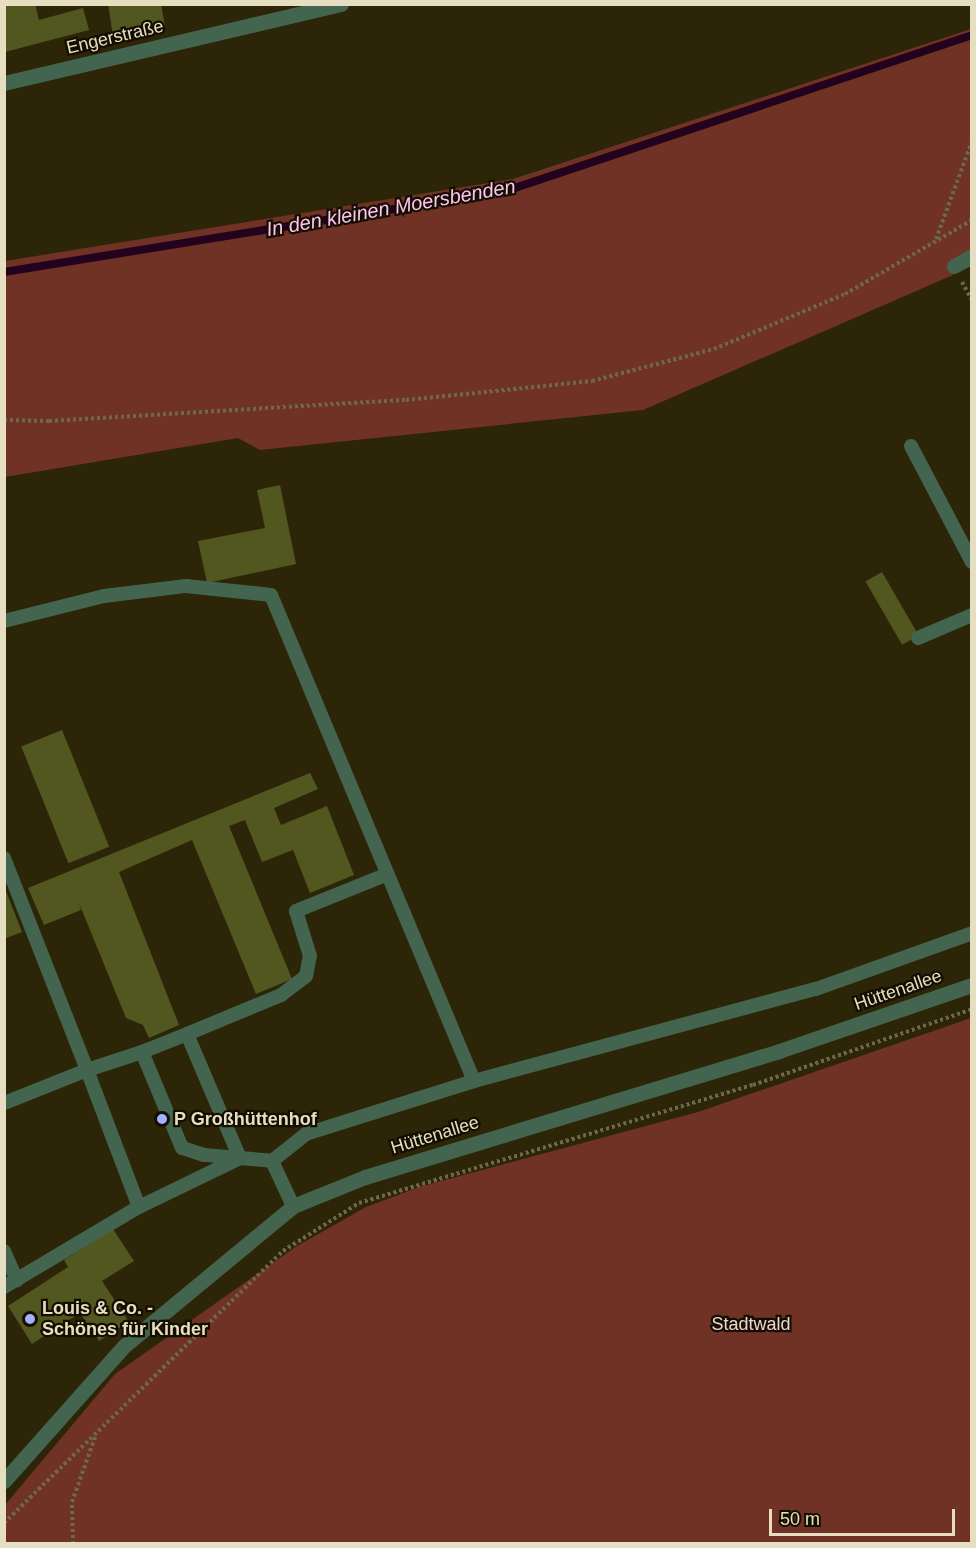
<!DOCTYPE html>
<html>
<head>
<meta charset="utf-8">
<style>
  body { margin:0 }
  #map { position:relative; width:976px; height:1548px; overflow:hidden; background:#2d2507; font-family:Helvetica,sans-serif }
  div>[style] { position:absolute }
  .green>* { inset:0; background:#6f3224 }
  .stream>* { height:8px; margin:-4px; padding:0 4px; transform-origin:4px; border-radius:4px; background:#23021e }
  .building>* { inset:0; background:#525720; transform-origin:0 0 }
  .path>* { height:4px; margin-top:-2px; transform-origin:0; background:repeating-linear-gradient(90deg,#6f674a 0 3px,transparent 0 6px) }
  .lane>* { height:14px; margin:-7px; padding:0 7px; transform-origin:7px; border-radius:7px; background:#43644e }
  .street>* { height:15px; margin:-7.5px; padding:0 7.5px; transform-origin:7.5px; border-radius:7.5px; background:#43644e }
  .dots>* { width:16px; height:16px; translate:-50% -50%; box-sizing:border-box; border:3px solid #140e00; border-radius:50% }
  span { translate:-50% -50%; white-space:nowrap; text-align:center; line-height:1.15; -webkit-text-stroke:4.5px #140e00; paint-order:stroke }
  .street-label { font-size:18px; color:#e6dec1 }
  .poi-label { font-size:18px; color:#e6dec1; font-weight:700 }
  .left { translate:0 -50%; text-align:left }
  .park-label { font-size:18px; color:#efd6d0 }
  .water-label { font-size:20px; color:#fec3f1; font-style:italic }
  .frame { position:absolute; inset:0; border:6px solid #e6dec1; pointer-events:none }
  .scale { position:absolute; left:769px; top:1509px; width:186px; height:27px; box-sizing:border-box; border:3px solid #e6dec1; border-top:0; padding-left:8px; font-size:18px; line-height:21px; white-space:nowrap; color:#e6dec1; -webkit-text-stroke:4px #140e00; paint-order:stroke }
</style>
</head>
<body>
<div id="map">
  <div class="green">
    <div style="clip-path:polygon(971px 29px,971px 249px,948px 265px,953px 275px,643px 410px,260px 450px,238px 438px,5px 477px,5px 261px,513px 179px)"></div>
    <div style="clip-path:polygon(971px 1018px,971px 1543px,5px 1543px,5px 1505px,115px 1374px,297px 1246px,366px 1207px,419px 1187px,698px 1112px)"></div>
  </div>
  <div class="stream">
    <div style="left:4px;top:272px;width:508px;rotate:-9.17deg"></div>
    <div style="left:506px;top:191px;width:491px;rotate:-18.5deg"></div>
  </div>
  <div class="building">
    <div style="clip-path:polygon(4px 4px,35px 4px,39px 20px,83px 8px,89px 30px,5px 52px)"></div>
    <div style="clip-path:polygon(108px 4px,161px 4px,165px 26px,113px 36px)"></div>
    <div style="clip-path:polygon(280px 485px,296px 564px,207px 583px,198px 541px,265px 528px,257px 490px)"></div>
    <div style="left:882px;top:572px;width:73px;height:19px;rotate:60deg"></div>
    <div style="left:62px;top:730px;width:126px;height:44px;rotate:68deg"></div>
    <div style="clip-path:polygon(310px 773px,318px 789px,274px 808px,281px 825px,327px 806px,354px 875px,310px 893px,293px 850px,262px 862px,245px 820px,229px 826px,292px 979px,256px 994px,192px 840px,119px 872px,179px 1025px,149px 1038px,143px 1025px,126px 1018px,79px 903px,81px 910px,44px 925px,28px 888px)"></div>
    <div style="clip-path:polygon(4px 886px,22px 932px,4px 939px)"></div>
    <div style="clip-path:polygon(113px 1229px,134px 1261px,102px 1281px,129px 1322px,99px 1341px,80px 1313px,32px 1344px,8px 1306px,68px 1267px,64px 1260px)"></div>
  </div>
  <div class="path">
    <div style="left:936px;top:239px;width:104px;rotate:-69.8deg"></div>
    <div style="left:962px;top:282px;width:21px;rotate:61deg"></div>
    <div style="left:4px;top:420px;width:45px;rotate:1.3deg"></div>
    <div style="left:49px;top:421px;width:358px;rotate:-3.4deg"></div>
    <div style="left:406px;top:400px;width:187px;rotate:-5.8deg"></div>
    <div style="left:592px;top:381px;width:126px;rotate:-14.7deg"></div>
    <div style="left:714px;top:349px;width:142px;rotate:-22.8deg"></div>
    <div style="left:845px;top:294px;width:147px;rotate:-30.2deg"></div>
    <div style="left:4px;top:1523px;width:390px;rotate:-44.3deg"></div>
    <div style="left:283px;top:1251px;width:90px;rotate:-32.3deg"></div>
    <div style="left:359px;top:1203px;width:411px;rotate:-16.7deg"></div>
    <div style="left:753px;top:1085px;width:232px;rotate:-19.1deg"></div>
    <div style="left:73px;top:1544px;width:42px;rotate:-91.4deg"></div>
    <div style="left:72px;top:1502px;width:69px;rotate:-70.5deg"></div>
  </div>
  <div class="lane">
    <div style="left:911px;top:446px;width:131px;rotate:62.3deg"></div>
    <div style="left:4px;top:621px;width:103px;rotate:-14deg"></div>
    <div style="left:104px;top:596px;width:83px;rotate:-7deg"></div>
    <div style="left:186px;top:586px;width:85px;rotate:6deg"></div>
    <div style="left:271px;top:595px;width:527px;rotate:67.33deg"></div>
    <div style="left:474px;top:1081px;width:176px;rotate:162.5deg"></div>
    <div style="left:306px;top:1134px;width:43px;rotate:141.5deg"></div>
    <div style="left:918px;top:638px;width:59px;rotate:-23.1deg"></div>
    <div style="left:4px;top:858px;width:228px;rotate:68.6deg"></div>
    <div style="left:87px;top:1070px;width:89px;rotate:158.3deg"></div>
    <div style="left:187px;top:1034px;width:135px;rotate:66.9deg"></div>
    <div style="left:240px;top:1158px;width:36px;rotate:-175deg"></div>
    <div style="left:204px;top:1155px;width:23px;rotate:-162deg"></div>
    <div style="left:182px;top:1148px;width:104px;rotate:-112.6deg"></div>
    <div style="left:142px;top:1052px;width:48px;rotate:-21.8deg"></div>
    <div style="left:187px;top:1034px;width:102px;rotate:-22.5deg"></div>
    <div style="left:281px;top:995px;width:31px;rotate:-37deg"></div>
    <div style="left:306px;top:976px;width:20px;rotate:-79deg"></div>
    <div style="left:310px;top:956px;width:47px;rotate:-107.3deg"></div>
    <div style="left:296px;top:911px;width:99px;rotate:-21.9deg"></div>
    <div style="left:474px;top:1081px;width:354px;rotate:-15.1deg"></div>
    <div style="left:816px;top:989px;width:166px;rotate:-19.7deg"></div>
    <div style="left:139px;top:1207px;width:147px;rotate:-110.8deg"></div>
    <div style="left:87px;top:1070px;width:58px;rotate:-18.1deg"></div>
    <div style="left:4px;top:1251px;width:32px;rotate:66deg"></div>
    <div style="left:4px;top:1287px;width:157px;rotate:-30.7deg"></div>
    <div style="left:139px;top:1207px;width:112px;rotate:-25.9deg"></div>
    <div style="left:240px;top:1158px;width:32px;rotate:5deg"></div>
    <div style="left:272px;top:1161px;width:50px;rotate:65deg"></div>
  </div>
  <div class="street">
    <div style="left:4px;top:83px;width:346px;rotate:-13.2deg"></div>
    <div style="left:954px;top:266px;width:21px;rotate:-29deg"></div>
    <div style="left:4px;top:1481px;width:181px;rotate:-48.4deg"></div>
    <div style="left:124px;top:1346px;width:219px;rotate:-39.6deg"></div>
    <div style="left:293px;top:1206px;width:78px;rotate:-21.9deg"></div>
    <div style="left:365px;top:1177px;width:433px;rotate:-16.9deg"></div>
    <div style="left:779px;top:1051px;width:204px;rotate:-18.9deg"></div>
  </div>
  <div class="dots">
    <div style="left:162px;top:1119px;background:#a2b2fd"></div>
    <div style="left:30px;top:1319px;background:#a2b2fd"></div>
  </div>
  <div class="street-label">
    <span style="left:115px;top:37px;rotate:-13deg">Engerstraße</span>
    <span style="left:898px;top:990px;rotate:-19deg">Hüttenallee</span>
    <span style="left:435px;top:1135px;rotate:-17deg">Hüttenallee</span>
  </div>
  <div class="poi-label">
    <span class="left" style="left:174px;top:1119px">P Großhüttenhof</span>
    <span class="left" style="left:42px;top:1319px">Louis &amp; Co. -<br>Schönes für Kinder</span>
  </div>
  <div class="park-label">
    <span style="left:751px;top:1324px">Stadtwald</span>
  </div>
  <div class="water-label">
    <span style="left:391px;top:208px;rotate:-10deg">In den kleinen Moersbenden</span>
  </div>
  <div class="frame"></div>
  <div class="scale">50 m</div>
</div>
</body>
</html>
